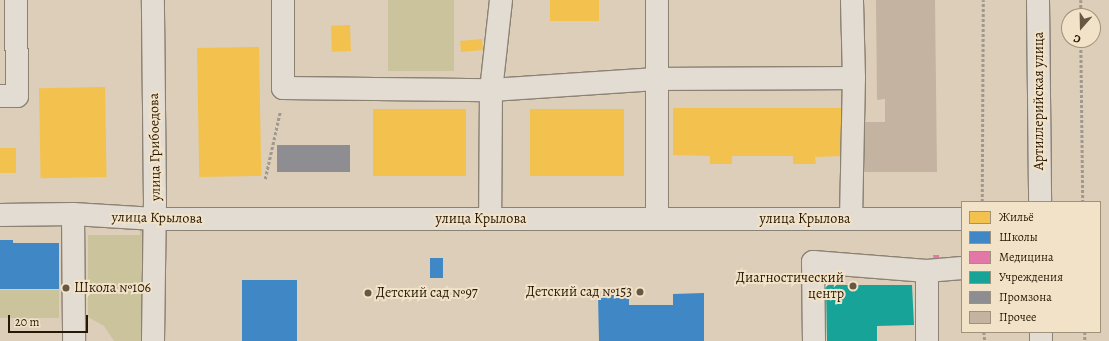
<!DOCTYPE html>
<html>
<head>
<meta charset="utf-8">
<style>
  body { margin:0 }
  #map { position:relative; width:1109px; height:341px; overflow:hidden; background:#dcceb9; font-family:Alegreya,serif }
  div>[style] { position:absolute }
  .green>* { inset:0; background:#cac39c; transform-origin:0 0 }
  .homes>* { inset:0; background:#f2c14e; transform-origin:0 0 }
  .schools>* { inset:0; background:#3f88c5; transform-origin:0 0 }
  .health>* { inset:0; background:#e377a8 }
  .public>* { inset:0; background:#17a398 }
  .industry>* { inset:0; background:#8d8d92; transform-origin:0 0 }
  .building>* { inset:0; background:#c5b3a1 }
  .path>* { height:2.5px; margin-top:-1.25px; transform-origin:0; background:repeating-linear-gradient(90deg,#9f988e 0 3px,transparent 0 5px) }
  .roads { filter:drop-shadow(1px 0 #8c8274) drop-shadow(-1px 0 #8c8274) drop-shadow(0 1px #8c8274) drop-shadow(0 -1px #8c8274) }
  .minor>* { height:22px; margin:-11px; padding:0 11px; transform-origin:11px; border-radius:11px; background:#e3dcd2 }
  .dots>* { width:11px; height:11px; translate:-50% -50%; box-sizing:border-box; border:2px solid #f2e2c8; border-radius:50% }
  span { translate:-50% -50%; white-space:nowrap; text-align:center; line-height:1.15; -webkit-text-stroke:4px #f2e2c8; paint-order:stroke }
  .street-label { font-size:14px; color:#261804 }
  .poi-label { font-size:14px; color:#261804 }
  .right { translate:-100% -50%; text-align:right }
  .left { translate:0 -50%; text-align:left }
  .legend { position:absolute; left:961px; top:201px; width:140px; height:132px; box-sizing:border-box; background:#f2e2c8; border:1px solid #a0917a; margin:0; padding:5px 7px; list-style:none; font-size:12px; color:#261804 }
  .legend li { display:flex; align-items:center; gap:8px; height:20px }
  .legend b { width:20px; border:1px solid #a0917a }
  .north { position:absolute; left:1061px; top:8px; width:40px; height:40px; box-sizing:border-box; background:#f2e2c8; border:1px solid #a0917a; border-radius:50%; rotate:200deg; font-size:11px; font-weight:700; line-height:16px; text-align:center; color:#261804 }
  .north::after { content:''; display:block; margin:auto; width:14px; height:18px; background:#665843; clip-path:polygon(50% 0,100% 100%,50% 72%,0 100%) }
  .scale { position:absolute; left:8px; top:315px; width:80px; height:18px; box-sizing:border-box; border:2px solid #261804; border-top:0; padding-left:5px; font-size:12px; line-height:14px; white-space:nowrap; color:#261804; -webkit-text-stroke:3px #f2e2c8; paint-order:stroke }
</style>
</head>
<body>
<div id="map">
  <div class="green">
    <div style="left:388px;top:0;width:66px;height:71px"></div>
    <div style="clip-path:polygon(140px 228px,151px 236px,150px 341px,114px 341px,104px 326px,88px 317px,88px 235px,140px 235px)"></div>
    <div style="left:59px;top:290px;width:28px;height:59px;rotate:90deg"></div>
  </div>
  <div class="homes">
    <div style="left:550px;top:0;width:49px;height:21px"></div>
    <div style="left:350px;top:25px;width:26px;height:19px;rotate:88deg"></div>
    <div style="left:482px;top:39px;width:11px;height:22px;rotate:85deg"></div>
    <div style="left:259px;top:47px;width:129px;height:62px;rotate:89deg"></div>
    <div style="left:105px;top:87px;width:90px;height:66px;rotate:89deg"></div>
    <div style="clip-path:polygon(673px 108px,843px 108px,844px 156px,815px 157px,816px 164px,793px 164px,793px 156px,732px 156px,732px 164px,710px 164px,710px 156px,673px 155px)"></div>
    <div style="left:373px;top:109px;width:93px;height:67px"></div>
    <div style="left:530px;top:109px;width:94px;height:67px"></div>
    <div style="left:0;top:148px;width:16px;height:25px"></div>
  </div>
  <div class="schools">
    <div style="clip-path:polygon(0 240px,13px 240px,13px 243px,59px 243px,59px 289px,0 289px)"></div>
    <div style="left:430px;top:258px;width:13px;height:20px"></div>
    <div style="left:242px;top:280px;width:55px;height:61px"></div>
    <div style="clip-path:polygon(704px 293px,704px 341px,599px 341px,598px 295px,629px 294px,629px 305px,673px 305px,673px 294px)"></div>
  </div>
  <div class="health">
    <div style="clip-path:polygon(933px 255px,939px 255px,939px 262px,934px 262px)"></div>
  </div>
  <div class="public">
    <div style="clip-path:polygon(826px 285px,912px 285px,914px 325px,877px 326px,877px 341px,827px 341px)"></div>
  </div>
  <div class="industry">
    <div style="left:350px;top:145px;width:27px;height:73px;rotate:90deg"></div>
  </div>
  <div class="building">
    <div style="clip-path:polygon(876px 0,935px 0,937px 172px,860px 172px,859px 122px,885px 122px,885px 99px,877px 100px)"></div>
  </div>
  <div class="path">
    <div style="left:1081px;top:0;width:16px;rotate:90deg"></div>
    <div style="left:1081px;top:40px;width:162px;rotate:89.3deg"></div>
    <div style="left:265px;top:179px;width:69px;rotate:-77.4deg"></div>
    <div style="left:982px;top:202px;width:202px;rotate:-89.7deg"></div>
    <div style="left:984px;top:332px;width:9px;rotate:84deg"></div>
    <div style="left:1085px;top:332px;width:9px;rotate:90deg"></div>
  </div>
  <div class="roads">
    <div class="minor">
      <div style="left:283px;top:0;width:88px;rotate:90deg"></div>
      <div style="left:283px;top:88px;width:208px;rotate:0.6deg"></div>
      <div style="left:491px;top:90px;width:128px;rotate:90.4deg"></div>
      <div style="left:501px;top:0;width:91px;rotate:96.3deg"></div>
      <div style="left:491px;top:90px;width:166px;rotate:-3.8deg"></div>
      <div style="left:657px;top:79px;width:79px;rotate:-90deg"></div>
      <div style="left:1038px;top:0;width:202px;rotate:89.4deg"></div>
      <div style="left:0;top:96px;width:17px"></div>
      <div style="left:17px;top:96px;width:96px;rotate:-90.6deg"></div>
      <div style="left:73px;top:214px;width:127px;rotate:89.5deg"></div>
      <div style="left:0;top:215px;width:73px;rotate:-0.8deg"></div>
      <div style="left:73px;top:214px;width:82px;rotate:3.5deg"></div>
      <div style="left:155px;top:219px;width:807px"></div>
      <div style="left:657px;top:219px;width:140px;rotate:-90deg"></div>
      <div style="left:657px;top:79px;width:197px;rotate:-0.3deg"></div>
      <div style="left:854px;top:78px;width:78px;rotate:-91.5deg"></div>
      <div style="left:851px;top:219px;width:141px;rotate:-88.8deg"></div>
      <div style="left:927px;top:271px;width:70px;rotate:90deg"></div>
      <div style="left:1041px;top:332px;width:9px;rotate:90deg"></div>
      <div style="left:153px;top:341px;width:138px;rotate:-89.2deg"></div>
      <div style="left:155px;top:203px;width:203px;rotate:-90.6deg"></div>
      <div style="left:814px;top:341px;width:79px;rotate:-90.7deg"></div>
      <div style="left:813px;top:262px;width:114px;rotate:4.5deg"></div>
      <div style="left:927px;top:271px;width:35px;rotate:-5deg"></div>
    </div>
  </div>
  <div class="dots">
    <div style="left:853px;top:286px;background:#665843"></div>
    <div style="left:66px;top:288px;background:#665843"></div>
    <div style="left:640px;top:292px;background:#665843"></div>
    <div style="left:368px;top:293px;background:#665843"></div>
  </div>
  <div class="street-label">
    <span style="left:1039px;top:101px;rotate:-90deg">Артиллерийская улица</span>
    <span style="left:155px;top:147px;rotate:-91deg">улица Грибоедова</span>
    <span style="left:157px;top:218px;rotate:1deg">улица Крылова</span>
    <span style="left:481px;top:219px">улица Крылова</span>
    <span style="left:805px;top:219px">улица Крылова</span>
  </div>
  <div class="poi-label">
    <span class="right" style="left:844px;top:286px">Диагностический<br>центр</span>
    <span class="left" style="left:74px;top:288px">Школа №106</span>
    <span class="right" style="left:632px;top:292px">Детский сад №153</span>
    <span class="left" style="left:376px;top:293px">Детский сад №97</span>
  </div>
  <ul class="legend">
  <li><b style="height:11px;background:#f2c14e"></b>Жильё</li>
  <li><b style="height:11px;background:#3f88c5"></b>Школы</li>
  <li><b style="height:11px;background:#e377a8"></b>Медицина</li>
  <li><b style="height:11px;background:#17a398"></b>Учреждения</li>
  <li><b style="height:11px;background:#8d8d92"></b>Промзона</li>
  <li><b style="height:11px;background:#c5b3a1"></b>Прочее</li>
  </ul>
  <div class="north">С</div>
  <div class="scale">20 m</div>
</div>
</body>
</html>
